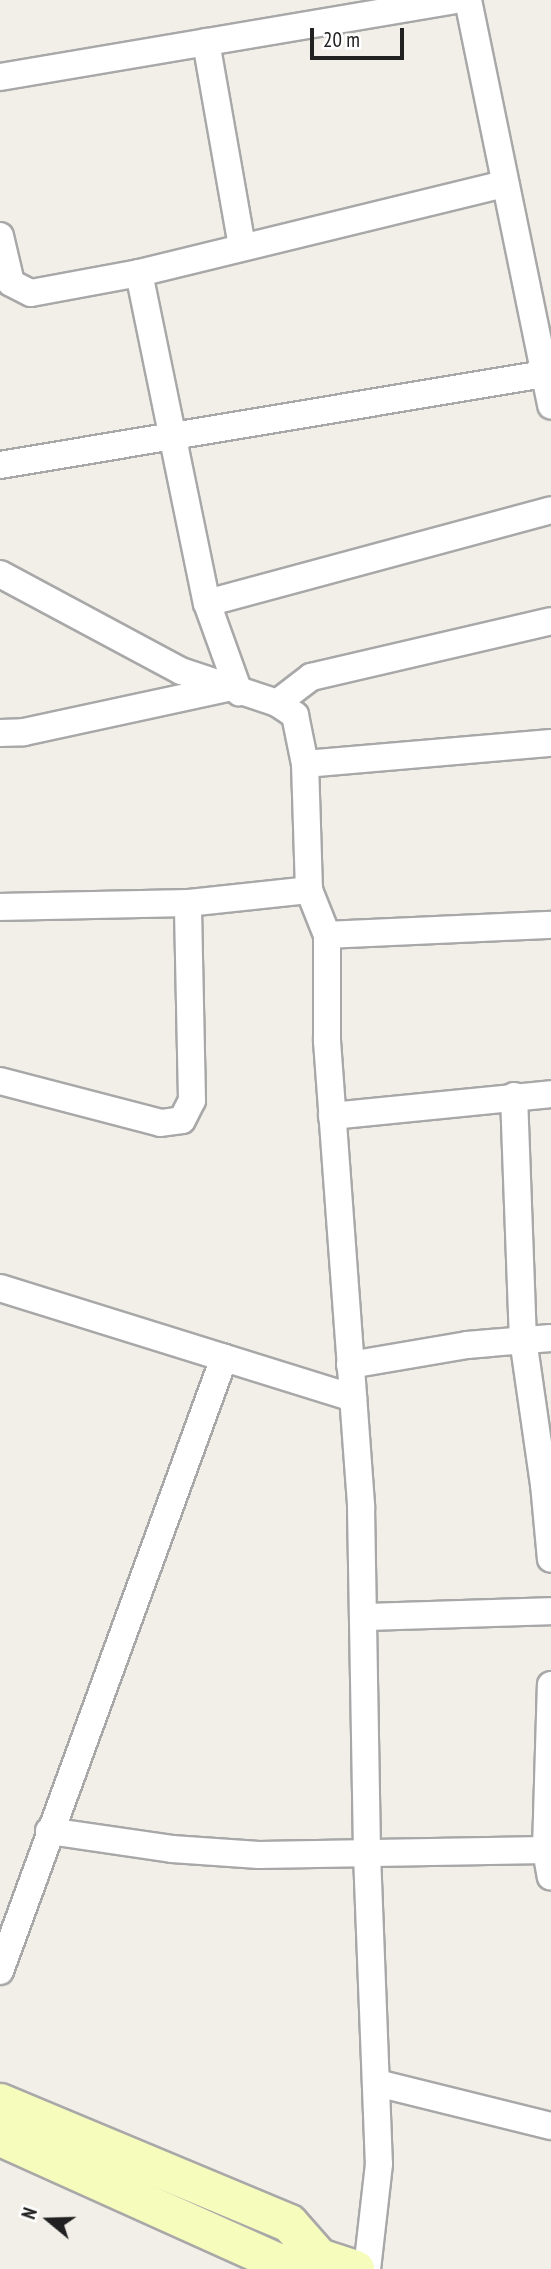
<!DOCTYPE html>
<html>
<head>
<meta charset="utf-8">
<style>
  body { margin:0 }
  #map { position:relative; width:551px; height:2269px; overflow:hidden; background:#f2efe8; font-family:"PT Sans Narrow",sans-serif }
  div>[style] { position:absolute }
  .roads { filter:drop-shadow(2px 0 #a8a8a8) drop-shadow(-2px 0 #a8a8a8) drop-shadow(0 2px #a8a8a8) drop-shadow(0 -2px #a8a8a8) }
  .street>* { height:26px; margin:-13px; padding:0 13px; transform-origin:13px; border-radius:13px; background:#fff }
  .secondary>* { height:37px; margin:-18.5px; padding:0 18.5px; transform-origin:18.5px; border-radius:18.5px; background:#f6fcbc }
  span { translate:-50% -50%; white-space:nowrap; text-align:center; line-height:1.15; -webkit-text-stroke:6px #fff; paint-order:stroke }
  .north { position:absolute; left:14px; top:2185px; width:70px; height:70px; -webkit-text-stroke:5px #fff; paint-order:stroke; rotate:289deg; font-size:19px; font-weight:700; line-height:28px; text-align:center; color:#212121 }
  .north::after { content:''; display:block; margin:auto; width:24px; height:32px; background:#212121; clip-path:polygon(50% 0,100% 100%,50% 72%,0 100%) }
  .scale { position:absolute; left:310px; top:28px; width:94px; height:32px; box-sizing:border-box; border:4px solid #212121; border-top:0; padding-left:9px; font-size:21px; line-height:24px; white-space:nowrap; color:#212121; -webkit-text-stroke:5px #fff; paint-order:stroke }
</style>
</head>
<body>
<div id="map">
  <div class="roads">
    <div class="street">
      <div style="left:468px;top:0;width:414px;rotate:78.4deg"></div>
      <div style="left:206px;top:42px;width:208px;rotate:80deg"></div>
      <div style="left:0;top:77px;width:460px;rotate:-9.6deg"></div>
      <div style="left:0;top:236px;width:48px;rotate:76.8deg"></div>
      <div style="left:11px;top:283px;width:22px;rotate:27deg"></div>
      <div style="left:31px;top:293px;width:110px;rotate:-10.5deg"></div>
      <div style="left:139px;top:273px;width:377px;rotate:-13.7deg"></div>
      <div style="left:139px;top:273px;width:337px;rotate:78.4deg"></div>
      <div style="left:207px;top:603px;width:95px;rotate:70.2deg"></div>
      <div style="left:0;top:465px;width:552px;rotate:-9.5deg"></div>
      <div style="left:0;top:574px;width:205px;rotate:28.2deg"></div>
      <div style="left:181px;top:671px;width:101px;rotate:18.4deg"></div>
      <div style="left:277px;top:703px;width:22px;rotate:34deg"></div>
      <div style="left:295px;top:715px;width:50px;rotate:78.5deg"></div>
      <div style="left:305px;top:764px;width:247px;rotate:-4.9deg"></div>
      <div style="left:207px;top:603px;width:356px;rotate:-15.1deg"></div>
      <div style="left:277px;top:703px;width:43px;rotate:-37.4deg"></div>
      <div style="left:311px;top:677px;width:246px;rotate:-13.1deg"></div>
      <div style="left:0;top:733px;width:24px;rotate:-2deg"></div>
      <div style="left:24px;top:732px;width:209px;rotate:-12.2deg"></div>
      <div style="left:309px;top:890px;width:48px;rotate:68.2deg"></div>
      <div style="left:327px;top:935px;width:106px;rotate:90deg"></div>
      <div style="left:327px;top:1041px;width:467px;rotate:85.8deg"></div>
      <div style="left:361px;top:1507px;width:347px;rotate:89deg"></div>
      <div style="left:367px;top:1854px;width:310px;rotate:87.8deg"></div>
      <div style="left:379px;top:2164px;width:106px;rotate:96.5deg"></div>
      <div style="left:0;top:907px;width:188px;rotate:-1.2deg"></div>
      <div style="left:327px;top:935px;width:224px;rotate:-2.6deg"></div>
      <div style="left:0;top:1081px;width:166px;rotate:14.6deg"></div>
      <div style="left:161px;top:1123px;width:21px;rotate:-8deg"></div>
      <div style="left:182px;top:1120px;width:22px;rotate:-63deg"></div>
      <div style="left:192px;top:1100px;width:197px;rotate:-91.2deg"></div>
      <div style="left:188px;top:903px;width:122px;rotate:-6.1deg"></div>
      <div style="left:309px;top:890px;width:126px;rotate:-91.8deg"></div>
      <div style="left:514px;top:1096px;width:243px;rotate:87.9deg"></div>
      <div style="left:523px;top:1339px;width:147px;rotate:81.8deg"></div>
      <div style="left:332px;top:1116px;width:220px;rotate:-5.7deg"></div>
      <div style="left:0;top:1288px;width:370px;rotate:17.3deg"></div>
      <div style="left:350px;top:1365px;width:119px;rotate:-9.7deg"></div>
      <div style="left:467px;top:1345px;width:84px;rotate:-4.8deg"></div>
      <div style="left:551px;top:1484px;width:7px;rotate:180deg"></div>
      <div style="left:544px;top:1484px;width:75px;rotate:84.7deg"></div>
      <div style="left:364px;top:1617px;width:187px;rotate:-1.8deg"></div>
      <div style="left:49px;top:1831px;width:124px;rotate:8.3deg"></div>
      <div style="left:172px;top:1849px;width:87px;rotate:3.9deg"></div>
      <div style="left:259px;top:1855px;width:287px;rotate:-1deg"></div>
      <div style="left:546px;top:1850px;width:165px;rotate:-88.3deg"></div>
      <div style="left:551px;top:1849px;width:5px;rotate:169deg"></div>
      <div style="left:546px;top:1850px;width:27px;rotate:80deg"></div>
      <div style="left:0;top:1971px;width:653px;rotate:-69.93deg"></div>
      <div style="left:377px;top:2083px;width:179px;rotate:13.9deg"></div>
    </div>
    <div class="secondary">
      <div style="left:0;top:2102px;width:313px;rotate:22.7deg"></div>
      <div style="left:289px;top:2223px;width:45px;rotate:48.6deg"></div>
      <div style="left:0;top:2137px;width:308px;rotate:24.2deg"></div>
      <div style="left:281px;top:2263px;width:38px;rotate:-9deg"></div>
      <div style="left:319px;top:2257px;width:38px;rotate:18deg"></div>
    </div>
  </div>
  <div class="north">N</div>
  <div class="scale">20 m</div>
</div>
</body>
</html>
